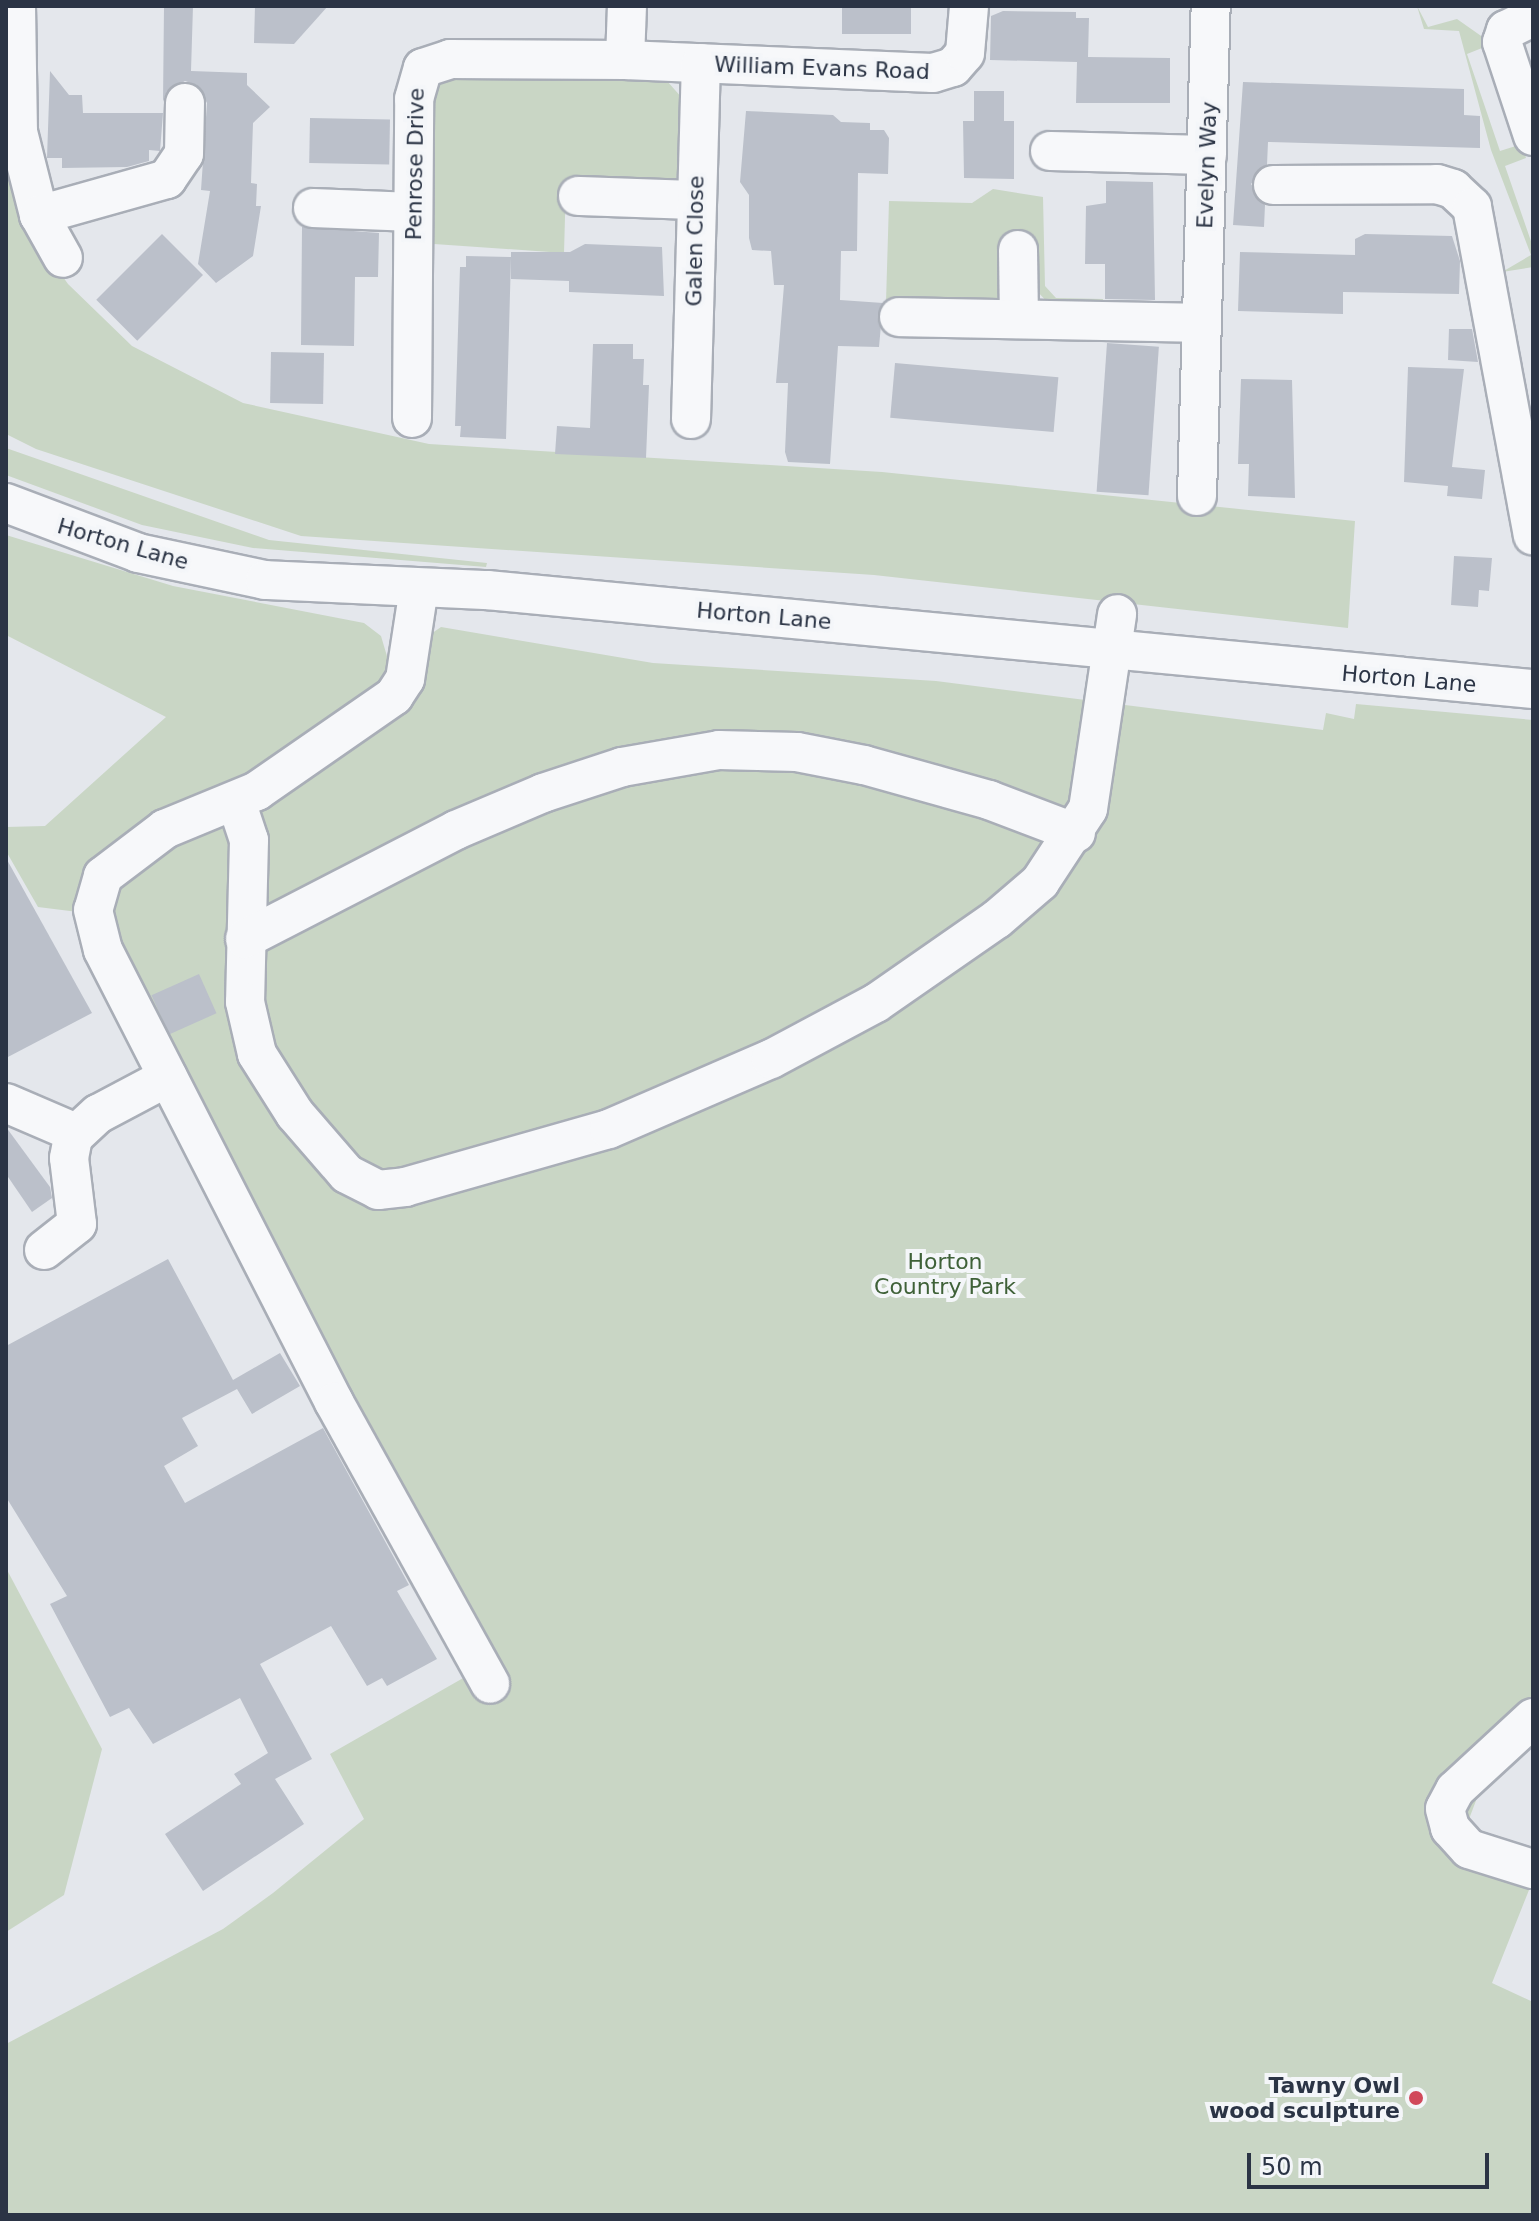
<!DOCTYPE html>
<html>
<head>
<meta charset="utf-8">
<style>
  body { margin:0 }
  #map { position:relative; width:1539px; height:2221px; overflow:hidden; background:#e4e7ec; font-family:"DejaVu Sans",sans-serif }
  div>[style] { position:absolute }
  .green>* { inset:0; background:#c9d6c5 }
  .building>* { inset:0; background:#bbc0ca; transform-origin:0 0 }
  .roads { filter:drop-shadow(2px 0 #a9aeb7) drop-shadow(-2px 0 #a9aeb7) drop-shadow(0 2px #a9aeb7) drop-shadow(0 -2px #a9aeb7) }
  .minor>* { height:38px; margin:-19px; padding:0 19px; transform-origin:19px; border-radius:19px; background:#f7f8fa }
  .dots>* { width:22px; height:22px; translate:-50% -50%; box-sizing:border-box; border:4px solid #f4f6f9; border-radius:50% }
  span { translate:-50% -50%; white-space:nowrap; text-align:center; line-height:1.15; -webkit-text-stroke:8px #f4f6f9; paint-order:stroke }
  .street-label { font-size:22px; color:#2b3445 }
  .park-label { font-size:22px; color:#3f6138 }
  .poi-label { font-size:22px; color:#2b3445; font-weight:700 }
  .right { translate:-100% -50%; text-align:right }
  .frame { position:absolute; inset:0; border:8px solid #2b3445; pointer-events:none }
  .scale { position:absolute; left:1247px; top:2153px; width:242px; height:36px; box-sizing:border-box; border:4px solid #2b3445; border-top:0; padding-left:10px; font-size:24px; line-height:28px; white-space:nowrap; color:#2b3445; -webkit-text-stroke:6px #f4f6f9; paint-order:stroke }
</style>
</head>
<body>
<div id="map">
  <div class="green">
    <div style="clip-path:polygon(1417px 6px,1428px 27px,1457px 19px,1484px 38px,1487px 46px,1467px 54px,1500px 151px,1522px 144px,1526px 158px,1505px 166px,1533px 247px,1533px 267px,1502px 272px,1531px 255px,1491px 150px,1459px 31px,1424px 29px)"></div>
    <div style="clip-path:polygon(455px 74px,667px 81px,683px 99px,676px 185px,566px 182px,564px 253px,434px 244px,430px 101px,437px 84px)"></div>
    <div style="clip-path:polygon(6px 108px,56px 267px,68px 284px,132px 346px,243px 403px,429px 444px,882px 472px,1355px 521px,1348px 628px,874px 575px,301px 536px,36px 449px,6px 434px)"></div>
    <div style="clip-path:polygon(993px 189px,1043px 197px,1045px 286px,1056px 298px,1103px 299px,1102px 309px,1052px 307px,1035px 289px,968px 306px,886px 302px,889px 201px,972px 203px)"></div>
    <div style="clip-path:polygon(6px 448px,269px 540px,487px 563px,486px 567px,253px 548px,142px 525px,6px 475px)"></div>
    <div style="clip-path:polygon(6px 535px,173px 586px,364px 623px,381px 636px,389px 663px,441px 627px,653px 663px,936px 681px,1323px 730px,1326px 713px,1354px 719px,1356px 704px,1533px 720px,1533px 1739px,1480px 1790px,1466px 1827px,1533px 1880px,1492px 1983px,1533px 2002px,1533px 2215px,6px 2215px,6px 2044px,223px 1929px,273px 1893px,364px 1819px,330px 1754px,472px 1673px,78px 912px,38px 907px,6px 851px,6px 827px,45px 826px,166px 717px,6px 635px)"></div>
    <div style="clip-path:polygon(6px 1568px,102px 1749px,64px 1895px,6px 1932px)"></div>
  </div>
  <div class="building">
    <div style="clip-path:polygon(164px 6px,193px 6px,191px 71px,247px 73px,247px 85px,270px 107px,253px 123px,251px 183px,257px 184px,256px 206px,261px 206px,253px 256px,216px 283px,198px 264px,210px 191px,201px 190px,207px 103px,197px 85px,185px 81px,167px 91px,163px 102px)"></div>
    <div style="clip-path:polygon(255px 6px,328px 6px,294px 44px,254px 43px)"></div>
    <div style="left:842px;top:6px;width:69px;height:28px"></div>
    <div style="clip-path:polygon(1003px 11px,1076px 12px,1076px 18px,1089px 18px,1088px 57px,1170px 58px,1170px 103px,1076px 103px,1077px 62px,990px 60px,991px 16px)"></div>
    <div style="clip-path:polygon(50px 71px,69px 95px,82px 95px,83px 113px,163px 113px,160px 151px,149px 150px,149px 161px,127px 167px,62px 168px,62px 158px,47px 158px)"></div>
    <div style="clip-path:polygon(1243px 82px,1464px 89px,1464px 115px,1480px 116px,1480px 148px,1268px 142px,1267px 165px,1251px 184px,1265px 205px,1264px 227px,1233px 225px)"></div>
    <div style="clip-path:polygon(974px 91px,1004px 91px,1004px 121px,1014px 121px,1014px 179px,964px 178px,963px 121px,974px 121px)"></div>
    <div style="clip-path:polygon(746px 111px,833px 115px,841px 122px,870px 123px,870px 130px,884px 130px,889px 138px,888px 174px,858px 173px,857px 251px,841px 251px,840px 300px,883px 303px,879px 347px,838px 346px,830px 464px,788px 462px,785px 452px,788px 383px,776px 383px,784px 285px,774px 285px,771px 251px,752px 250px,749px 238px,749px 195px,740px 182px)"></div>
    <div style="left:310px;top:118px;width:80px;height:45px;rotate:1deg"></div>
    <div style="clip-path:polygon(1106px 181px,1153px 182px,1155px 300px,1105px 299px,1105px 264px,1085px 264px,1086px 206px,1106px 203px)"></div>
    <div style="clip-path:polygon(302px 227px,379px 233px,378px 277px,355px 277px,354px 346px,301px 345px)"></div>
    <div style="left:162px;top:234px;width:58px;height:93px;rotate:45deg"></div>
    <div style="clip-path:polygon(1365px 234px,1452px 236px,1460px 261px,1459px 294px,1343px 292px,1343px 314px,1238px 311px,1240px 252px,1355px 255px,1355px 239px)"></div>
    <div style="clip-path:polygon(585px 244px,662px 247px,664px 296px,569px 292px,569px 281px,511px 279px,511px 252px,570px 252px)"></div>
    <div style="clip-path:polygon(466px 256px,511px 257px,506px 439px,460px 437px,461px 426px,455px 426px,460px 267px,466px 267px)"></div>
    <div style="clip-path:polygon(1449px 329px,1472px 329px,1478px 362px,1448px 360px)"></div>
    <div style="left:1107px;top:343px;width:52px;height:149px;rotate:4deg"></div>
    <div style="clip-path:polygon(593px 344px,633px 344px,633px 359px,644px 359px,643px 385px,649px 385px,646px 458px,555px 454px,557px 426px,590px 428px)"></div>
    <div style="left:271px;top:352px;width:53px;height:51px;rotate:1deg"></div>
    <div style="left:895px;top:363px;width:164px;height:55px;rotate:5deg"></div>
    <div style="clip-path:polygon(1408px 367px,1464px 369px,1452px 467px,1485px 470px,1482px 499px,1447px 496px,1448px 486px,1404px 482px)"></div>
    <div style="clip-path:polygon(1241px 379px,1292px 380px,1295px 498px,1248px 496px,1249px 464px,1238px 464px)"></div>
    <div style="clip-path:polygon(1454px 556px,1492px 558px,1489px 591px,1479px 590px,1478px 607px,1451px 605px)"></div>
    <div style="clip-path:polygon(6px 858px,92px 1013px,6px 1058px)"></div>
    <div style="left:199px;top:974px;width:43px;height:52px;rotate:66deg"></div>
    <div style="clip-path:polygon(6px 1127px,50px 1187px,52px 1198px,32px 1212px,6px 1174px)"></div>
    <div style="clip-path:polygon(168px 1259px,233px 1380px,280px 1353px,300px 1386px,252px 1414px,237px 1389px,182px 1418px,198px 1446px,164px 1466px,185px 1503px,323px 1428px,409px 1585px,397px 1591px,437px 1659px,387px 1686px,382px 1678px,367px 1686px,331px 1626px,260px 1664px,312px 1759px,275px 1779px,304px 1824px,203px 1891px,165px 1834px,241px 1784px,234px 1774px,268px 1753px,240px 1698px,153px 1744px,129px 1708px,110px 1717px,50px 1604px,67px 1596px,6px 1497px,6px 1346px)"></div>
  </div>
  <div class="roads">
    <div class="minor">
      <div style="left:16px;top:6px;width:126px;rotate:89.1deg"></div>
      <div style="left:18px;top:132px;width:86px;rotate:75.8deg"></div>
      <div style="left:39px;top:215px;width:133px;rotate:-15.7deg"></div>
      <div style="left:167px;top:179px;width:30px;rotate:-56deg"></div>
      <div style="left:184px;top:154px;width:51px;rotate:-88.9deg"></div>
      <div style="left:1533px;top:17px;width:30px;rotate:154deg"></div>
      <div style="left:1506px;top:30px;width:13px;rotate:108deg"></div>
      <div style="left:1502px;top:42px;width:99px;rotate:71.7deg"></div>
      <div style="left:625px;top:60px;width:54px;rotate:-87.9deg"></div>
      <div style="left:1050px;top:151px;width:157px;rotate:1.5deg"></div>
      <div style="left:1273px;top:185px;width:164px;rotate:-0.3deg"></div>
      <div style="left:1437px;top:184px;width:17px;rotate:17deg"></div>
      <div style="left:1453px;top:189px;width:26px;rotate:43deg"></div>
      <div style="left:1472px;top:207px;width:334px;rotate:79.5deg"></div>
      <div style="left:578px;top:196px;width:117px;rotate:2deg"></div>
      <div style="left:313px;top:208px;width:100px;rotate:2.3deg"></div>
      <div style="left:39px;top:215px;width:49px;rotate:60.8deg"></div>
      <div style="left:1018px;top:250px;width:69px;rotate:89.2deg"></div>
      <div style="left:899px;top:317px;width:302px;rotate:1.1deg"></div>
      <div style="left:412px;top:418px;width:319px;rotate:-89.6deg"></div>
      <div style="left:414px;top:99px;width:32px;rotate:-74deg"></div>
      <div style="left:423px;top:68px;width:28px;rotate:-18deg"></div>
      <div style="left:450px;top:59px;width:175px;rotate:0.3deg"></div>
      <div style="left:625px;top:60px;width:308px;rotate:2.4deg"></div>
      <div style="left:933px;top:73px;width:21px;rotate:-17deg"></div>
      <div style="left:953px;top:67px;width:18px;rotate:-49deg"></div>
      <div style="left:965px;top:53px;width:47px;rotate:-85.1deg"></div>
      <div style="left:691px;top:419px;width:356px;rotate:-88.4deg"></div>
      <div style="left:1197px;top:496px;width:490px;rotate:-88.4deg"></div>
      <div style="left:6px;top:503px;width:141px;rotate:20.7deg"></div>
      <div style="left:138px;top:553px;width:130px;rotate:12deg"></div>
      <div style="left:265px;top:580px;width:222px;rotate:2.6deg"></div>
      <div style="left:487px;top:590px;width:1051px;rotate:5.41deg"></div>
      <div style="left:419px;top:588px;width:92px;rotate:98.7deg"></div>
      <div style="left:405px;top:679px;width:20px;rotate:123deg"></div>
      <div style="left:394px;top:696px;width:167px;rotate:145.3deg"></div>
      <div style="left:257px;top:791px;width:100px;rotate:157.6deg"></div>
      <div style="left:165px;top:829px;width:78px;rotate:142.8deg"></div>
      <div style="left:103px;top:876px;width:35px;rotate:106deg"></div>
      <div style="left:93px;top:910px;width:41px;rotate:76deg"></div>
      <div style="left:103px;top:950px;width:508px;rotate:62.93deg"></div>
      <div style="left:334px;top:1402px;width:322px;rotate:61deg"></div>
      <div style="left:236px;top:801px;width:41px;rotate:71.6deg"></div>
      <div style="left:249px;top:840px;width:162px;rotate:91.4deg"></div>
      <div style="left:245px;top:1002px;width:53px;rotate:77deg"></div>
      <div style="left:257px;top:1054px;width:71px;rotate:57.7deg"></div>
      <div style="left:295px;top:1114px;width:79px;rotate:49.1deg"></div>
      <div style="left:347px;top:1174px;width:35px;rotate:27deg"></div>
      <div style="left:378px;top:1190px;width:27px;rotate:-6deg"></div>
      <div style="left:405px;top:1187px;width:212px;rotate:-15.9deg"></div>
      <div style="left:609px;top:1129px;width:176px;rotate:-23.4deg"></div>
      <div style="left:771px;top:1059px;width:119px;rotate:-28.1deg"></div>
      <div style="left:876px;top:1003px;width:147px;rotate:-34.8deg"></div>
      <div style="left:997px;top:919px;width:57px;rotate:-40.7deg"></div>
      <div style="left:1040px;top:882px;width:87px;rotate:-56.7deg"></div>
      <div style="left:1088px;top:809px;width:197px;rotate:-81.5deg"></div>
      <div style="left:245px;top:939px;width:237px;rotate:-27.3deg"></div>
      <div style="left:456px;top:830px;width:95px;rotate:-23deg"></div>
      <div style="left:543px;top:793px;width:83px;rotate:-18.2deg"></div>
      <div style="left:622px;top:767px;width:98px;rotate:-9.9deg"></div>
      <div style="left:719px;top:750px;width:78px;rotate:1.5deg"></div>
      <div style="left:797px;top:752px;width:68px;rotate:11deg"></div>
      <div style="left:864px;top:765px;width:130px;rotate:15.6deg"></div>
      <div style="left:989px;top:800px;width:93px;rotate:20.8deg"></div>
      <div style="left:6px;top:1103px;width:76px;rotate:23.2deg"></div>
      <div style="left:44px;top:1250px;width:42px;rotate:-38.2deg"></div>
      <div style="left:77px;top:1224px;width:66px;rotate:-96.9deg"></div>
      <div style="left:69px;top:1158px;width:21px;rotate:-79deg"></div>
      <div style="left:73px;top:1137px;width:34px;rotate:-43deg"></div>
      <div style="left:98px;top:1114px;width:79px;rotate:-27.9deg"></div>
      <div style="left:1533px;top:1718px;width:106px;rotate:137.3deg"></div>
      <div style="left:1455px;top:1790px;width:21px;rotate:118deg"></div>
      <div style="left:1445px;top:1809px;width:20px;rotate:75deg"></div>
      <div style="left:1450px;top:1828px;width:28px;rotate:48deg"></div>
      <div style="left:1469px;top:1849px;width:67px;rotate:17.4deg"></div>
    </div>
  </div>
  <div class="dots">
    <div style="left:1416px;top:2098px;background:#d1495b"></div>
  </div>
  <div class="street-label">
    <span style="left:822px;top:68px;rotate:2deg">William Evans Road</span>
    <span style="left:415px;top:164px;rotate:-89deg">Penrose Drive</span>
    <span style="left:1207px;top:165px;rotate:-88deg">Evelyn Way</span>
    <span style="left:695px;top:241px;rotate:-89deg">Galen Close</span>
    <span style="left:123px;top:544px;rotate:16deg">Horton Lane</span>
    <span style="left:764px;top:616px;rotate:5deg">Horton Lane</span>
    <span style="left:1409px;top:679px;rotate:5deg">Horton Lane</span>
  </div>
  <div class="park-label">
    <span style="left:945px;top:1274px">Horton<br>Country Park</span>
  </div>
  <div class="poi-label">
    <span class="right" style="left:1400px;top:2098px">Tawny Owl<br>wood sculpture</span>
  </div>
  <div class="frame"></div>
  <div class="scale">50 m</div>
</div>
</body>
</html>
